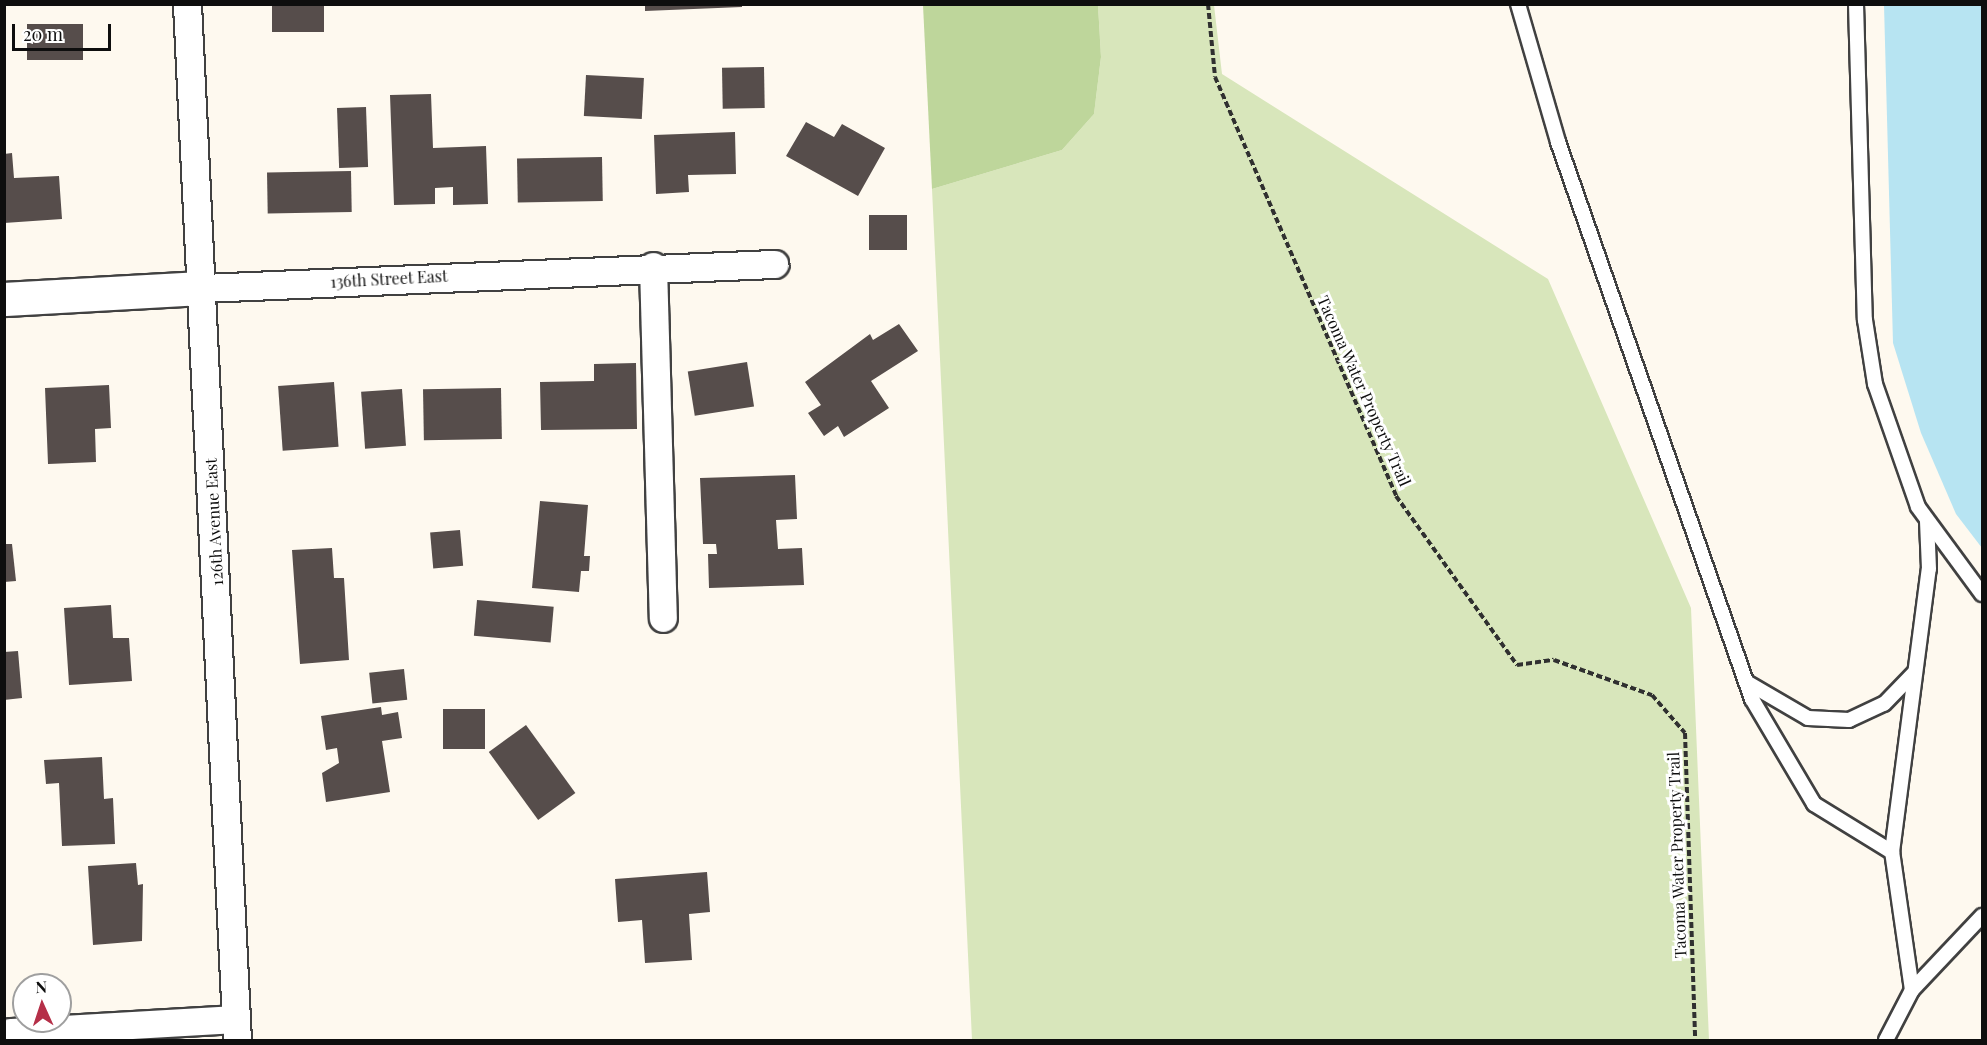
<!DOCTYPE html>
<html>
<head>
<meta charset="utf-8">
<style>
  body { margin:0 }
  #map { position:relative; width:1987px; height:1045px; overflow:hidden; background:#fef9ef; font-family:"Playfair Display",serif }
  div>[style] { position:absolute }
  .green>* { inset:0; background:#d8e6bb }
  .forest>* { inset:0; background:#bed69b }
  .water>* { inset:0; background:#b7e4f2 }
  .building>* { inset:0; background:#564d4b; transform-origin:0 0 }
  .path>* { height:4px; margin-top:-2px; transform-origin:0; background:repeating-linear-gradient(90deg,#303030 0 6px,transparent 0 9px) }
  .roads { filter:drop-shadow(2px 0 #414141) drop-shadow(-2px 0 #414141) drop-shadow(0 2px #414141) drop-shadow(0 -2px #414141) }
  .service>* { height:14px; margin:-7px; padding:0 7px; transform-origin:7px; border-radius:7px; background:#fff }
  .minor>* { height:27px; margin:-13.5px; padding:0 13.5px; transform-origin:13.5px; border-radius:13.5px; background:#fff }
  .tertiary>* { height:33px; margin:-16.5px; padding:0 16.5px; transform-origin:16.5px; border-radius:16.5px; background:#fff }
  span { translate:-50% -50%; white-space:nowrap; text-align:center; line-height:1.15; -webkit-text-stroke:6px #fff; paint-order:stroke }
  .street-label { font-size:16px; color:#0e0e0e }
  .frame { position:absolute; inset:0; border:6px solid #0e0e0e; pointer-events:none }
  .north { position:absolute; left:12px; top:973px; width:60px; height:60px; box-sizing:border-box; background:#fff; border:2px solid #9f9f9f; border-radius:50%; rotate:357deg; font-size:16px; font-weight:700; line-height:24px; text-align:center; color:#0e0e0e }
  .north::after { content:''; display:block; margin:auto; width:21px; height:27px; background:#b52f48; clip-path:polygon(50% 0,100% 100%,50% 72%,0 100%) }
  .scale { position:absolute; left:12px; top:24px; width:99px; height:27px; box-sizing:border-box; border:3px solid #0e0e0e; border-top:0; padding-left:8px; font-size:18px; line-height:21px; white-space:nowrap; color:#0e0e0e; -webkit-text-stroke:4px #fff; paint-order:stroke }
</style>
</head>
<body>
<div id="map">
  <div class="green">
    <div style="clip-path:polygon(1098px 5px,1214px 5px,1222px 74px,1548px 279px,1691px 608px,1709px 1040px,972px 1040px,932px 189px,1062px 150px,1094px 114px,1101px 57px)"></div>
  </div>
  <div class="forest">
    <div style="clip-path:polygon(923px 5px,1098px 5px,1101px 57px,1094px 114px,1062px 150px,932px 189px)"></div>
  </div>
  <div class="water">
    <div style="clip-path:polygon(1884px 5px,1982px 5px,1982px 548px,1956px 514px,1921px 433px,1893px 343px)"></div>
  </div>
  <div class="building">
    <div style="left:272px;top:4px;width:52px;height:28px"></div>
    <div style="clip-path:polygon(645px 4px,742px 4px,742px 7px,645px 11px)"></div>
    <div style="left:83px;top:24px;width:36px;height:56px;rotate:90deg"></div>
    <div style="left:764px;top:67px;width:41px;height:42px;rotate:89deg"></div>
    <div style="left:586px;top:75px;width:58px;height:41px;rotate:3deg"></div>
    <div style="clip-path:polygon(431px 94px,433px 148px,486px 146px,488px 204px,453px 205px,453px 187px,435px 188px,435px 204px,394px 205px,390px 95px)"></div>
    <div style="left:366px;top:107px;width:60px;height:29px;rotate:88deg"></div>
    <div style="clip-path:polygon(806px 122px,834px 137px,842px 124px,885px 148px,858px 196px,786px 156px)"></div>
    <div style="clip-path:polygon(735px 132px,736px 174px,688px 175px,689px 192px,656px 194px,654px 135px)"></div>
    <div style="clip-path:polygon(12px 153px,14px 178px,59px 176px,62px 219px,4px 223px,4px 154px)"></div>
    <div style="left:602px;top:157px;width:44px;height:85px;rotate:89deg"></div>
    <div style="left:351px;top:171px;width:41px;height:84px;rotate:89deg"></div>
    <div style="left:907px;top:215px;width:35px;height:38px;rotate:90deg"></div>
    <div style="clip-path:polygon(899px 324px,918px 351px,871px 381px,889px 408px,844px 437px,838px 426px,824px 436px,808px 413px,821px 405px,805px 382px,870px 334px,873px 340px)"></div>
    <div style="left:747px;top:362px;width:45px;height:60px;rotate:81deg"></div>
    <div style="clip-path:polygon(636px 363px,637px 429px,541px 430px,540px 382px,594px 381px,594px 364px)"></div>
    <div style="left:334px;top:382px;width:65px;height:56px;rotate:86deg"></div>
    <div style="clip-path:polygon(109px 385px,111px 428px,95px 429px,96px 462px,48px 464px,45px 388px)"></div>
    <div style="left:501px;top:388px;width:51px;height:78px;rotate:89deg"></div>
    <div style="left:402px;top:389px;width:57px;height:41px;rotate:86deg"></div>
    <div style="clip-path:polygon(795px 475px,797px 519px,776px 520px,778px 549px,802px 548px,804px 585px,709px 588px,708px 554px,717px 554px,716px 544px,703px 544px,700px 478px)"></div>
    <div style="clip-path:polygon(540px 501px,588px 505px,584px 556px,590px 556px,589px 571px,581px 571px,579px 592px,532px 588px)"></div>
    <div style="left:460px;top:530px;width:36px;height:30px;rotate:85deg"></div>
    <div style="clip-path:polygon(4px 544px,12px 544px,16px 581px,4px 582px)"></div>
    <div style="clip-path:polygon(332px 548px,334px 578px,344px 578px,349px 660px,300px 664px,292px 550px)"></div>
    <div style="left:477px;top:600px;width:77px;height:36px;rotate:5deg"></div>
    <div style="clip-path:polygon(111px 605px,113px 638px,129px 638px,132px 681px,69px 685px,64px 608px)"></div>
    <div style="clip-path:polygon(18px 651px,22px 698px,4px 700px,4px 652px)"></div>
    <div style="left:404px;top:669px;width:31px;height:35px;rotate:84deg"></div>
    <div style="clip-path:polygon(381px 707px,382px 715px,398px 712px,402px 738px,382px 741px,390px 792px,326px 802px,322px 773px,339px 763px,337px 748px,326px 750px,321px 716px)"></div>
    <div style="left:485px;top:709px;width:40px;height:42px;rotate:90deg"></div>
    <div style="left:526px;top:725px;width:84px;height:46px;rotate:54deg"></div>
    <div style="clip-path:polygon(102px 757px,104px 799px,113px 798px,115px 844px,62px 846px,59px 783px,46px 784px,44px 760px)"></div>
    <div style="clip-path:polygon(136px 863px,138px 885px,143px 884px,142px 941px,93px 945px,88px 866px)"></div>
    <div style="clip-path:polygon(707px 872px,710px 912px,689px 914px,692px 960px,645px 963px,642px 920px,618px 922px,615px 879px)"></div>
  </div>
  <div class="path">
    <div style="left:1208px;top:4px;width:73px;rotate:84.5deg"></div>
    <div style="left:1215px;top:77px;width:456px;rotate:66.6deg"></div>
    <div style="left:1396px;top:496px;width:208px;rotate:54.4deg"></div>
    <div style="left:1517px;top:665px;width:37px;rotate:-8deg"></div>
    <div style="left:1554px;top:660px;width:104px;rotate:19.7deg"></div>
    <div style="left:1652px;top:695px;width:50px;rotate:49deg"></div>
    <div style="left:1685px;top:733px;width:307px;rotate:88.1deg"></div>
  </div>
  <div class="roads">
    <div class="service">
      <div style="left:1518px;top:4px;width:144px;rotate:73.8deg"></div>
      <div style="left:1558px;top:142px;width:590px;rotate:70.8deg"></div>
      <div style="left:1752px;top:699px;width:122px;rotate:59.4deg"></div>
      <div style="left:1814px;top:804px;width:92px;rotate:31.6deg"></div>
      <div style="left:1856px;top:4px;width:316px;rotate:88.4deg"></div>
      <div style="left:1865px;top:320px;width:65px;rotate:81.1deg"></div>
      <div style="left:1875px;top:384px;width:130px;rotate:70.7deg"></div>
      <div style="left:1918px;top:507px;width:108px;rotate:53.7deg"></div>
      <div style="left:1748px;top:683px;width:69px;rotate:30.3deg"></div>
      <div style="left:1808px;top:718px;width:41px;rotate:2.8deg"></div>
      <div style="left:1849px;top:720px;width:38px;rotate:-25deg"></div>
      <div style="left:1884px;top:704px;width:43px;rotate:-45.9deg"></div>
      <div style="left:1912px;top:990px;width:139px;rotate:-98.2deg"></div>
      <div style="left:1892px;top:852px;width:285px;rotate:-82.6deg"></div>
      <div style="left:1929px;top:569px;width:47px;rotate:-92.4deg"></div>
      <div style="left:1886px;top:1040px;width:56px;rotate:-62.5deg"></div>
      <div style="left:1912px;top:990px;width:102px;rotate:-46.6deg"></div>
    </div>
    <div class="minor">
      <div style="left:187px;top:4px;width:1037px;rotate:87.24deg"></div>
      <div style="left:653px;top:266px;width:352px;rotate:88.4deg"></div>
      <div style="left:203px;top:288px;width:572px;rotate:-2.41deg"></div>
      <div style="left:10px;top:1032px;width:226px;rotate:-3.3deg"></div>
    </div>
    <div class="tertiary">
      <div style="left:4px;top:299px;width:199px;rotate:-3.2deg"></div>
    </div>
  </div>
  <div class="street-label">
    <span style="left:389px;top:279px;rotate:-3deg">136th Street East</span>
    <span style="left:1364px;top:391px;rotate:66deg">Tacoma Water Property Trail</span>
    <span style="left:214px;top:522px;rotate:-93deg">126th Avenue East</span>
    <span style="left:1677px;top:855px;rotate:-92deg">Tacoma Water Property Trail</span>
  </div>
  <div class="frame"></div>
  <div class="north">N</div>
  <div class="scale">20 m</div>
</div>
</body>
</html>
